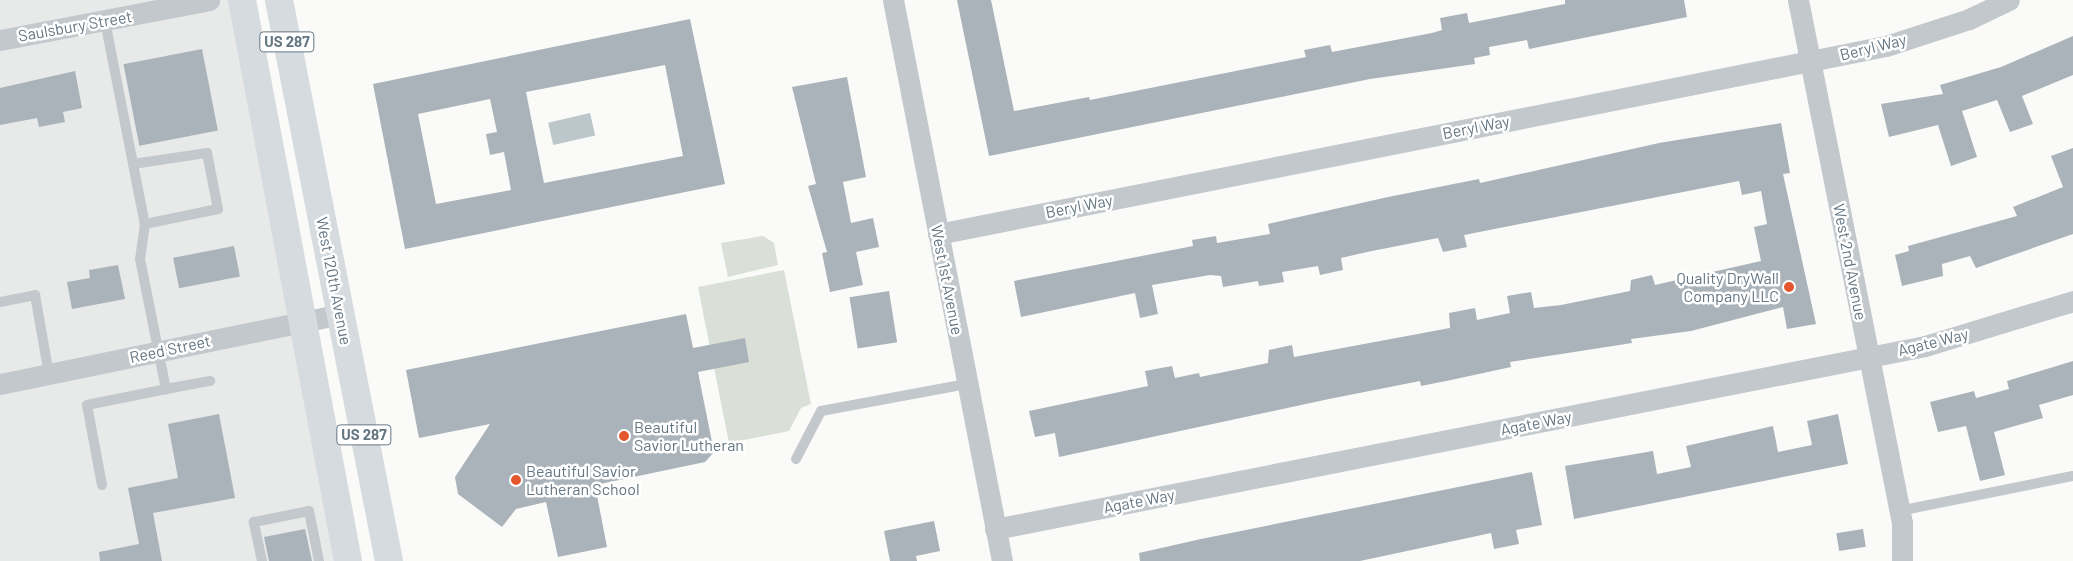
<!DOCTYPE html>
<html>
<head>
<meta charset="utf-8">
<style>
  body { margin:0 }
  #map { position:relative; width:2073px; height:561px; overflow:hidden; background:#fafaf8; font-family:Barlow,sans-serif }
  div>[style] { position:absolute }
  .built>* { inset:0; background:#e8e9e9 }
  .green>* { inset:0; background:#dadfd7 }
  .water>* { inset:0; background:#bbc7cb; transform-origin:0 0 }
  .building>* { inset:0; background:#aab3b9; transform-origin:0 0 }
  .service>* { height:10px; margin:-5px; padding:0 5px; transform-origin:5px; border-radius:5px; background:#c3c8cc }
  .minor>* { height:21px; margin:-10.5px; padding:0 10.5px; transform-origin:10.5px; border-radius:10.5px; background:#c3c8cc }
  .primary>* { height:28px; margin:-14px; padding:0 14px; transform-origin:14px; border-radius:14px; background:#d6dbdf }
  .dots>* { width:14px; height:14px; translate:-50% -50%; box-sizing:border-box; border:2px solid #fff; border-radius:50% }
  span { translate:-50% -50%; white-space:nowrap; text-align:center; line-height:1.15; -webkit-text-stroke:5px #fff; paint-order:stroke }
  .shield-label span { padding:1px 4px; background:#fff; border:1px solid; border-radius:4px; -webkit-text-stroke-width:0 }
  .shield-label { font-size:15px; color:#657683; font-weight:700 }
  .street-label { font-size:16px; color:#657683 }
  .poi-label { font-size:16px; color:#657683 }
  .right { translate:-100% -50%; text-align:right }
  .left { translate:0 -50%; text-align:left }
</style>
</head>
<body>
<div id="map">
  <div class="built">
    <div style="clip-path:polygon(0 0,240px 0,349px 561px,0 561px)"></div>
  </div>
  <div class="green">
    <div style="clip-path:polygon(763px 236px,774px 243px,778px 265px,728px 277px,721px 243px)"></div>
    <div style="clip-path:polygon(784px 270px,811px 404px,801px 408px,789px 431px,729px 443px,698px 287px)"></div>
  </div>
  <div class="water">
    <div style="left:590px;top:113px;width:23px;height:43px;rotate:77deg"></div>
  </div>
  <div class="building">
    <div style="clip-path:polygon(957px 0,991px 0,1014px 111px,1089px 97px,1090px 100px,1306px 57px,1304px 50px,1330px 45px,1332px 52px,1432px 33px,1442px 30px,1440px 18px,1467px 13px,1469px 23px,1565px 4px,1565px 0,1684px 0,1687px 17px,1529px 49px,1527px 40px,1489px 47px,1490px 55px,1474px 58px,1475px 64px,1370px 79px,989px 156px)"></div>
    <div style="clip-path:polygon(evenodd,690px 19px,725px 184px,405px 249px,373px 84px,690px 19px,665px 65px,683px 156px,544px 183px,526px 92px,665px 65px,690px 19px,490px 99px,497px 132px,486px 134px,490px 155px,504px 152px,511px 190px,436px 204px,418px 114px,490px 99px)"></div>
    <div style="clip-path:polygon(2073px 36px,2073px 75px,2022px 96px,2033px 124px,2010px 132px,1997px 100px,1962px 111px,1977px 157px,1951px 166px,1938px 125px,1889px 137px,1881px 104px,1943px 94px,1940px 85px,2001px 67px)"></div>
    <div style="left:202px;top:49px;width:83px;height:80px;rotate:79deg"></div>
    <div style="clip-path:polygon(75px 71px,82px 108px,63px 112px,65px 122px,39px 127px,37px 118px,0 125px,0 88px)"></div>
    <div style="clip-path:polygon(847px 77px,866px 177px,843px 182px,851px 223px,873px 218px,879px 247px,856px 252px,863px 285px,830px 292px,822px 253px,827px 252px,808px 186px,816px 184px,792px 87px)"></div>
    <div style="clip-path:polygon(1781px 123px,1790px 173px,1783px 174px,1816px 324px,1787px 329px,1783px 307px,1691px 331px,1631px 339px,1632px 343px,1510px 362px,1511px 367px,1451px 380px,1421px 386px,1420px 381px,1329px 399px,1059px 457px,1055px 433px,1035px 437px,1029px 411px,1148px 386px,1145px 371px,1172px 366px,1175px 378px,1199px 373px,1200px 377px,1268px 363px,1269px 350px,1292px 345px,1294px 357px,1450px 328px,1449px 313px,1475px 308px,1477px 320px,1510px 313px,1507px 296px,1531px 292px,1534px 308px,1561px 305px,1630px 291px,1631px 280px,1652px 275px,1655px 285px,1761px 261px,1754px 227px,1767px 224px,1761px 191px,1742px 195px,1739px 181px,1464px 235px,1467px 247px,1443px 252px,1438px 238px,1367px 252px,1341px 258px,1343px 270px,1320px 275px,1318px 266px,1282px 272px,1284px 282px,1259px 286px,1258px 281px,1223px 287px,1221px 276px,1210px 275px,1152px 285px,1158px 314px,1140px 318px,1135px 293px,1021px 317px,1014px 281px,1193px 246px,1192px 240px,1216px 236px,1217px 243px,1270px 234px,1268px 224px,1388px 197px,1479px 179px,1480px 183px,1659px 143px)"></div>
    <div style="clip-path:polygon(2073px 148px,2073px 234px,1976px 268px,1970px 256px,1942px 264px,1943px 276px,1902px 286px,1895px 255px,1909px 251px,1908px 246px,2017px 216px,2013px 207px,2063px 187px,2051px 156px)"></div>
    <div style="left:234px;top:246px;width:31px;height:62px;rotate:79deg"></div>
    <div style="clip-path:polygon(118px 265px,125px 299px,72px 309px,67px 282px,90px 278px,89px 270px)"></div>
    <div style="left:889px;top:291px;width:52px;height:40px;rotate:81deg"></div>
    <div style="clip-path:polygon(686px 314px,693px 348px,745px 338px,749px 362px,698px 372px,714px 452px,705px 462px,595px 485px,607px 547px,558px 557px,546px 502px,516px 509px,502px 527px,458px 494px,455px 477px,490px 424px,419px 438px,406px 370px)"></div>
    <div style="clip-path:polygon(2073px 361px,2073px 395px,2039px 405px,2043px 418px,1994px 432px,2005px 475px,1980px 481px,1966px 426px,1938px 432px,1930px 402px,1974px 391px,1976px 398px,2009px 389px,2007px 381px)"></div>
    <div style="clip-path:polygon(219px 414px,235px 498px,153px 513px,162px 561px,100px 561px,99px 552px,139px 544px,128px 488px,178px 478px,168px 424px)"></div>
    <div style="clip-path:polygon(1838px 414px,1848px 464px,1574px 519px,1565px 466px,1653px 451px,1657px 474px,1691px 467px,1686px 446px,1773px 426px,1778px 452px,1812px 445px,1807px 421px)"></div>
    <div style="clip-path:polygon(1532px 472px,1542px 525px,1516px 530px,1519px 544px,1494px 549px,1491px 533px,1360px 561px,1140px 561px,1139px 553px,1201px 539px)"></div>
    <div style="clip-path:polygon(934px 521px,940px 551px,916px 556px,917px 561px,890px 561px,884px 531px)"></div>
    <div style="clip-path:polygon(305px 529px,312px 561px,269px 561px,264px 537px)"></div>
    <div style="left:1863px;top:529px;width:18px;height:27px;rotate:81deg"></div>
  </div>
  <div class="service">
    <div style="left:105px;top:21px;width:207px;rotate:78.9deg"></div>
    <div style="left:145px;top:224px;width:35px;rotate:98deg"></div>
    <div style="left:140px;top:259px;width:133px;rotate:78.7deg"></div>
    <div style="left:166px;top:389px;width:45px;rotate:-10.3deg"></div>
    <div style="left:133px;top:164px;width:75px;rotate:-8.5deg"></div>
    <div style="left:207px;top:153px;width:57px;rotate:78.9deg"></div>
    <div style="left:218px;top:209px;width:75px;rotate:168.4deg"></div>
    <div style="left:0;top:302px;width:36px;rotate:-11deg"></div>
    <div style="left:35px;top:295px;width:80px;rotate:80deg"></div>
    <div style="left:796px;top:459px;width:54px;rotate:-62.5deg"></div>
    <div style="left:821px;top:411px;width:148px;rotate:-10.5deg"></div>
    <div style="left:102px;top:485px;width:81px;rotate:-100.6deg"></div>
    <div style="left:87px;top:405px;width:81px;rotate:-11.4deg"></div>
    <div style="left:1899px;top:511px;width:177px;rotate:-11.4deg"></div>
    <div style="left:262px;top:561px;width:40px;rotate:-102deg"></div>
    <div style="left:254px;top:522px;width:56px;rotate:-11.3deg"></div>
    <div style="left:309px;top:511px;width:51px;rotate:78.7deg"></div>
  </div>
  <div class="minor">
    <div style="left:893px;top:0;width:571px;rotate:79deg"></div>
    <div style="left:1798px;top:0;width:533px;rotate:78.75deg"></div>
    <div style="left:1902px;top:523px;width:38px;rotate:90deg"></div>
    <div style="left:0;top:40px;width:213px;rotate:-10.8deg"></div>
    <div style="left:938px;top:234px;width:966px;rotate:-11.22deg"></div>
    <div style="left:1886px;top:46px;width:87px;rotate:-18deg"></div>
    <div style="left:1969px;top:19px;width:44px;rotate:-25.4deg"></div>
    <div style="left:0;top:384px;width:347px;rotate:-11.6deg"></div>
    <div style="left:995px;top:529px;width:948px;rotate:-11.13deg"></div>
    <div style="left:1925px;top:346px;width:155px;rotate:-16.9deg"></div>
  </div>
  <div class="primary">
    <div style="left:242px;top:0;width:571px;rotate:79.3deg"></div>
    <div style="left:279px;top:0;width:572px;rotate:78.91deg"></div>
  </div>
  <div class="dots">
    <div style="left:1789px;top:287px;background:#e4572e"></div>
    <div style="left:624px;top:436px;background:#e4572e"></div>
    <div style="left:516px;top:480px;background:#e4572e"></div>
  </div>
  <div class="shield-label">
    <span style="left:287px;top:42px">US 287</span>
    <span style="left:364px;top:435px">US 287</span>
  </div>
  <div class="street-label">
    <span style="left:75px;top:26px;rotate:-10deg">Saulsbury Street</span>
    <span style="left:1873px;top:47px;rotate:-14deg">Beryl Way</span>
    <span style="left:1476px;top:127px;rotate:-11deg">Beryl Way</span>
    <span style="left:1079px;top:206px;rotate:-11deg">Beryl Way</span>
    <span style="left:1850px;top:262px;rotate:79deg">West 2nd Avenue</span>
    <span style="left:947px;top:280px;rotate:79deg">West 1st Avenue</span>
    <span style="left:334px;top:281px;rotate:79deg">West 120th Avenue</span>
    <span style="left:1933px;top:342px;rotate:-14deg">Agate Way</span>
    <span style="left:170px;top:349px;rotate:-12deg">Reed Street</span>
    <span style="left:1536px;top:423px;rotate:-11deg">Agate Way</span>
    <span style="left:1139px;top:501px;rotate:-11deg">Agate Way</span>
  </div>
  <div class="poi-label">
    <span class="right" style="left:1779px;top:287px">Quality DryWall<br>Company LLC</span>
    <span class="left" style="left:634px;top:436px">Beautiful<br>Savior Lutheran</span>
    <span class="left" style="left:526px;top:480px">Beautiful Savior<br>Lutheran School</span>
  </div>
</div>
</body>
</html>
